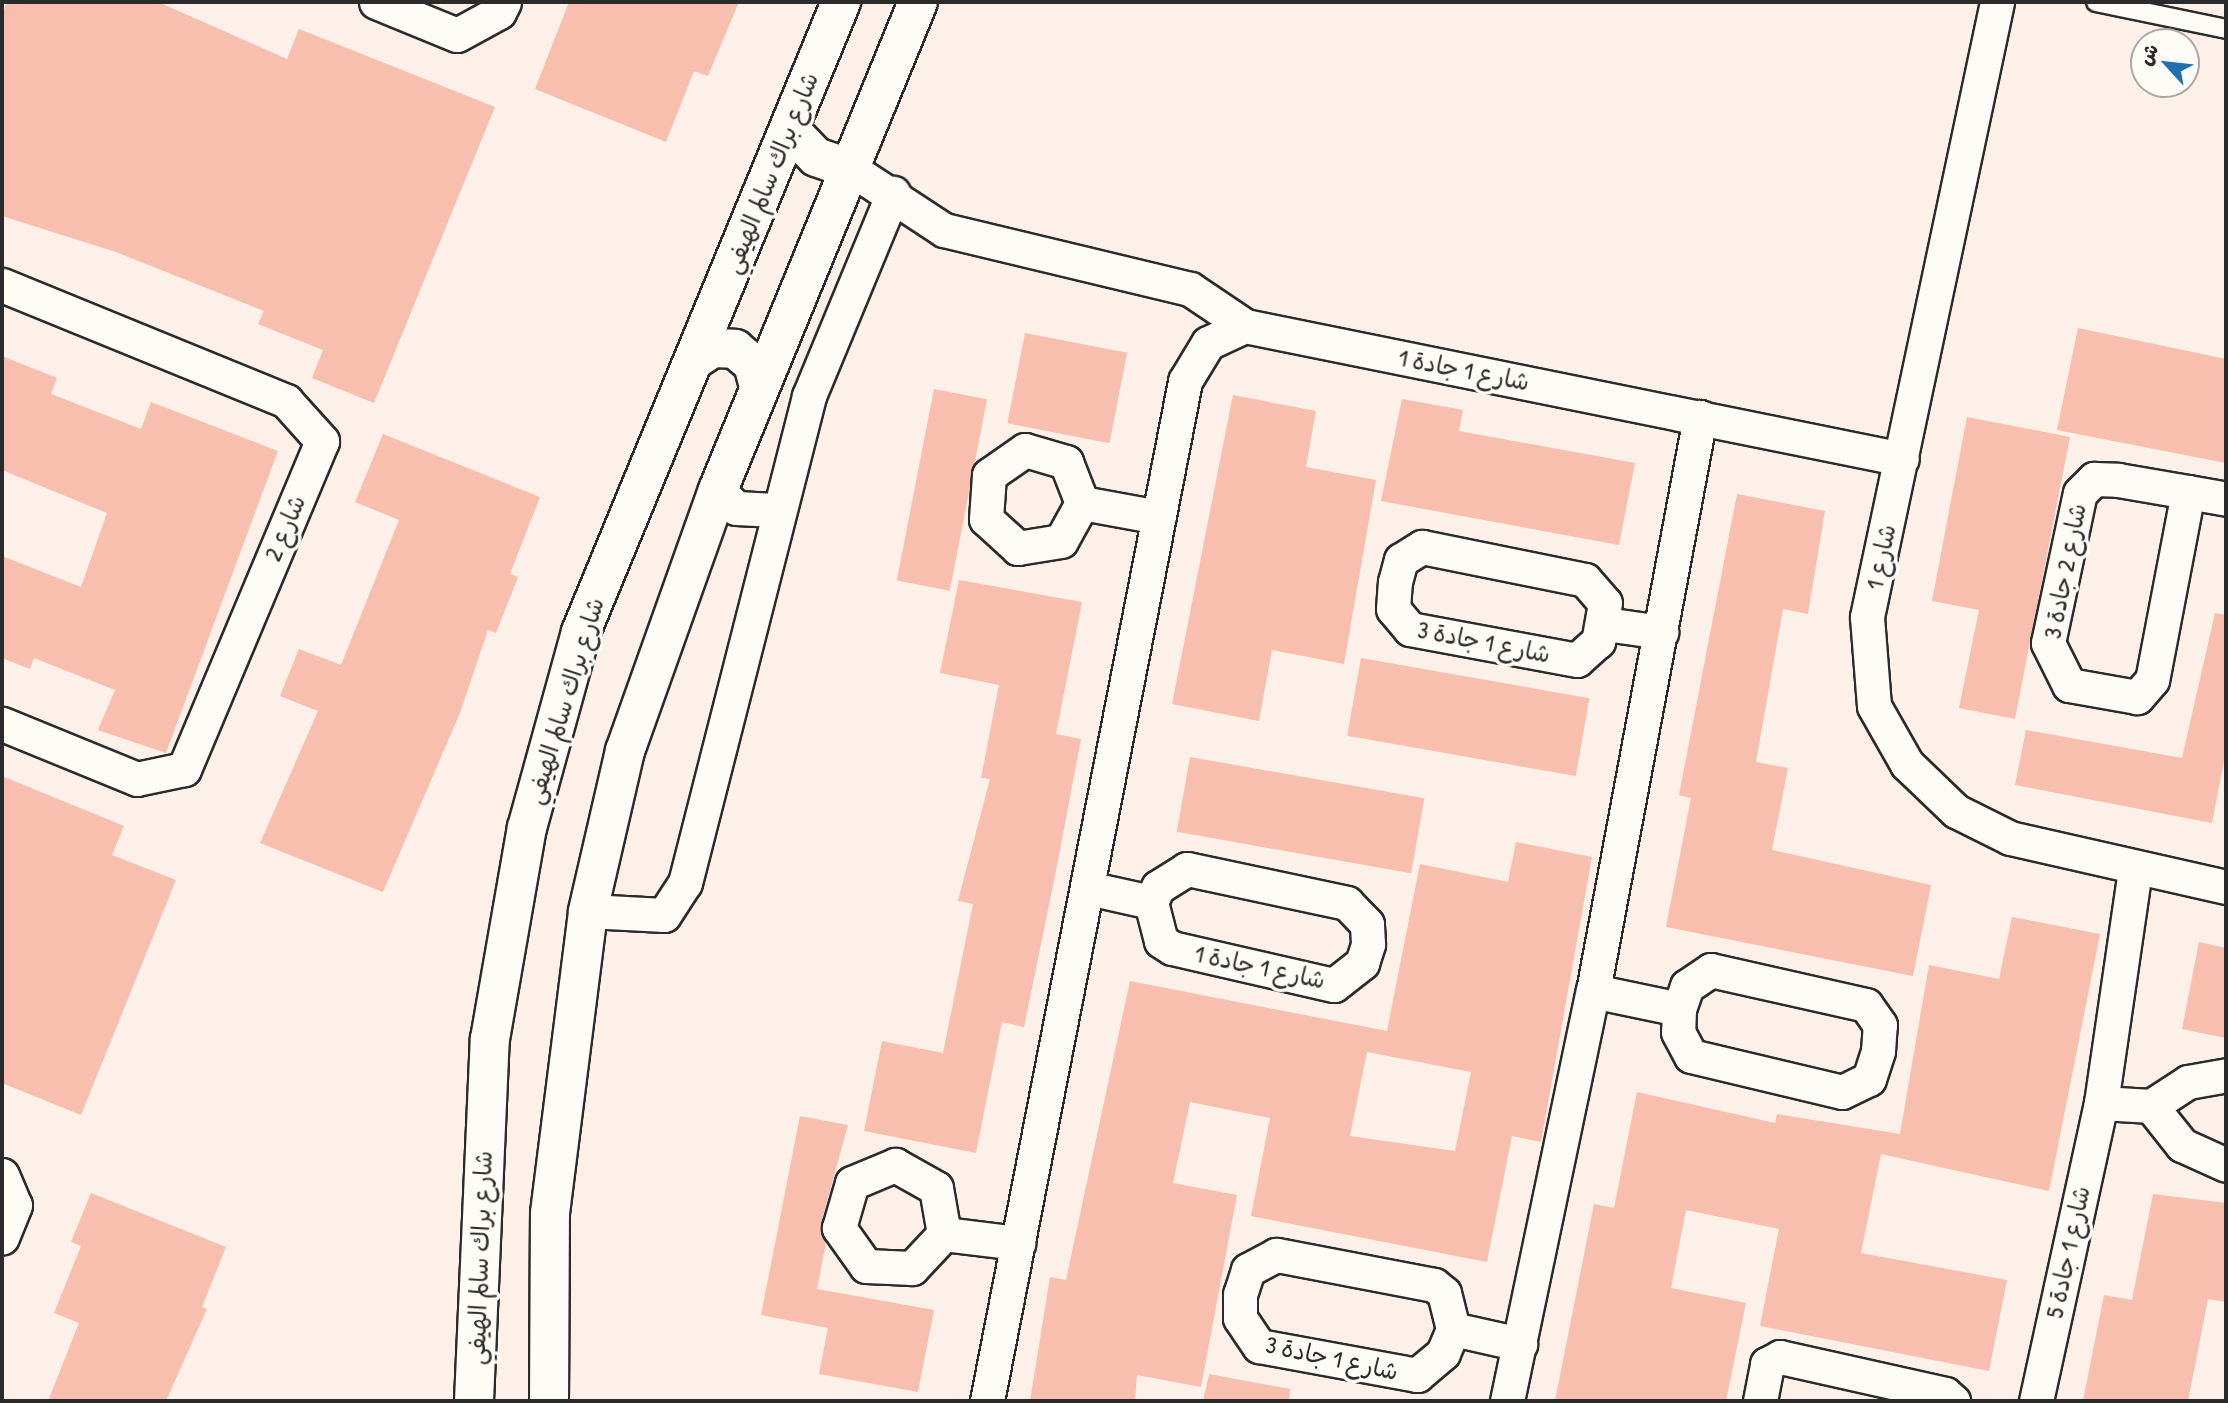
<!DOCTYPE html>
<html>
<head>
<meta charset="utf-8">
<style>
  body { margin:0 }
  #map { position:relative; width:2228px; height:1403px; overflow:hidden; background:#fcf0e9; font-family:"Patrick Hand","Playpen Sans Arabic",sans-serif }
  div>[style] { position:absolute }
  .building>* { inset:0; background:#f8bfaf; transform-origin:0 0 }
  .roads { filter:drop-shadow(2px 0 #2b2b2b) drop-shadow(-2px 0 #2b2b2b) drop-shadow(0 2px #2b2b2b) drop-shadow(0 -2px #2b2b2b) }
  .lane>* { height:18px; margin:-9px; padding:0 9px; transform-origin:9px; border-radius:9px; background:#fdfcf7 }
  .street>* { height:33px; margin:-16.5px; padding:0 16.5px; transform-origin:16.5px; border-radius:16.5px; background:#fdfcf7 }
  .secondary>* { height:38px; margin:-19px; padding:0 19px; transform-origin:19px; border-radius:19px; background:#fdfcf7 }
  span { translate:-50% -50%; white-space:nowrap; text-align:center; line-height:1.15; -webkit-text-stroke:7px #fdfcf7; paint-order:stroke }
  .street-label { font-size:24px; color:#2b2b2b }
  .frame { position:absolute; inset:0; border:4px solid #2b2b2b; pointer-events:none }
  .north { position:absolute; left:2130px; top:28px; width:70px; height:70px; box-sizing:border-box; background:#fdfcf7; border:2px solid #a9a8a5; border-radius:50%; rotate:297deg; font-size:19px; font-weight:700; line-height:28px; text-align:center; color:#2b2b2b }
  .north::after { content:''; display:block; margin:auto; width:24px; height:32px; background:#1f6fb2; clip-path:polygon(50% 0,100% 100%,50% 72%,0 100%) }
</style>
</head>
<body>
<div id="map">
  <div class="building">
    <div style="clip-path:polygon(7px 2px,158px 2px,287px 59px,299px 29px,495px 107px,374px 403px,312px 378px,323px 350px,258px 324px,264px 311px,116px 252px,2px 216px,2px 15px)"></div>
    <div style="clip-path:polygon(569px 2px,739px 2px,708px 76px,694px 71px,666px 142px,535px 89px)"></div>
    <div style="clip-path:polygon(2078px 328px,2226px 359px,2226px 463px,2057px 430px)"></div>
    <div style="left:1025px;top:333px;width:104px;height:92px;rotate:11deg"></div>
    <div style="clip-path:polygon(2px 356px,57px 378px,51px 394px,141px 429px,151px 402px,278px 451px,166px 753px,98px 730px,115px 690px,34px 658px,30px 669px,2px 658px,2px 556px,81px 587px,107px 513px,2px 470px)"></div>
    <div style="left:934px;top:389px;width:54px;height:195px;rotate:11deg"></div>
    <div style="clip-path:polygon(1233px 395px,1316px 411px,1306px 467px,1376px 480px,1344px 664px,1272px 650px,1259px 721px,1172px 704px)"></div>
    <div style="clip-path:polygon(1402px 399px,1463px 410px,1459px 431px,1635px 463px,1619px 545px,1381px 501px)"></div>
    <div style="clip-path:polygon(1967px 417px,2070px 437px,2015px 719px,1959px 708px,1979px 610px,1932px 601px)"></div>
    <div style="clip-path:polygon(383px 434px,540px 497px,510px 574px,518px 577px,496px 633px,488px 630px,460px 713px,383px 892px,260px 843px,318px 711px,280px 696px,299px 649px,341px 665px,399px 520px,355px 502px)"></div>
    <div style="clip-path:polygon(1737px 494px,1825px 511px,1808px 614px,1783px 609px,1756px 762px,1788px 768px,1772px 850px,1931px 885px,1913px 976px,1666px 927px,1691px 798px,1679px 795px)"></div>
    <div style="clip-path:polygon(959px 580px,1082px 602px,1056px 734px,1081px 739px,1057px 866px,1024px 1027px,1002px 1022px,976px 1153px,864px 1131px,882px 1041px,943px 1053px,973px 904px,958px 901px,990px 779px,981px 778px,999px 685px,940px 673px)"></div>
    <div style="clip-path:polygon(2215px 613px,2226px 615px,2226px 751px,2212px 823px,2015px 785px,2026px 730px,2182px 758px)"></div>
    <div style="left:1361px;top:658px;width:232px;height:79px;rotate:10deg"></div>
    <div style="left:1190px;top:757px;width:238px;height:76px;rotate:10deg"></div>
    <div style="clip-path:polygon(2px 776px,124px 826px,112px 855px,176px 880px,81px 1115px,2px 1083px)"></div>
    <div style="clip-path:polygon(evenodd,1516px 842px,1592px 857px,1541px 1142px,1512px 1136px,1487px 1262px,1251px 1216px,1270px 1118px,1190px 1102px,1173px 1183px,1237px 1195px,1201px 1387px,1137px 1375px,1135px 1401px,1030px 1401px,1050px 1277px,1066px 1280px,1130px 981px,1387px 1031px,1420px 864px,1508px 882px,1516px 842px,1367px 1052px,1471px 1072px,1455px 1151px,1350px 1136px,1367px 1052px)"></div>
    <div style="clip-path:polygon(2012px 917px,2100px 934px,2049px 1191px,1881px 1154px,1861px 1253px,2007px 1280px,1989px 1371px,1760px 1326px,1779px 1229px,1686px 1210px,1671px 1288px,1746px 1303px,1726px 1401px,1555px 1401px,1594px 1204px,1614px 1208px,1637px 1092px,1775px 1123px,1777px 1114px,1900px 1134px,1929px 965px,1999px 979px)"></div>
    <div style="clip-path:polygon(2199px 942px,2226px 948px,2226px 1038px,2182px 1029px)"></div>
    <div style="clip-path:polygon(800px 1116px,848px 1125px,821px 1223px,826px 1243px,817px 1289px,934px 1310px,918px 1392px,819px 1374px,828px 1328px,761px 1315px)"></div>
    <div style="clip-path:polygon(91px 1193px,226px 1247px,202px 1307px,207px 1309px,166px 1401px,48px 1401px,79px 1323px,54px 1313px,81px 1246px,71px 1242px)"></div>
    <div style="clip-path:polygon(2153px 1194px,2226px 1203px,2226px 1302px,2208px 1299px,2188px 1401px,2083px 1401px,2104px 1295px,2132px 1300px)"></div>
    <div style="clip-path:polygon(1209px 1374px,1290px 1389px,1289px 1401px,1203px 1401px)"></div>
  </div>
  <div class="roads">
    <div class="lane">
      <div style="left:2096px;top:2px;width:133px;rotate:11.7deg"></div>
    </div>
    <div class="street">
      <div style="left:376px;top:2px;width:87px;rotate:22.2deg"></div>
      <div style="left:457px;top:35px;width:48px;rotate:-28.7deg"></div>
      <div style="left:499px;top:12px;width:11px;rotate:-63deg"></div>
      <div style="left:1997px;top:2px;width:629px;rotate:101.94deg"></div>
      <div style="left:1867px;top:617px;width:89px;rotate:85.5deg"></div>
      <div style="left:1874px;top:706px;width:67px;rotate:60.4deg"></div>
      <div style="left:1907px;top:764px;width:68px;rotate:43.8deg"></div>
      <div style="left:1956px;top:811px;width:60px;rotate:26.6deg"></div>
      <div style="left:2010px;top:838px;width:221px;rotate:12.8deg"></div>
      <div style="left:851px;top:169px;width:111px;rotate:33.3deg"></div>
      <div style="left:944px;top:230px;width:253px;rotate:13.5deg"></div>
      <div style="left:1190px;top:289px;width:66px;rotate:33.9deg"></div>
      <div style="left:2px;top:285px;width:307px;rotate:22.2deg"></div>
      <div style="left:286px;top:401px;width:54px;rotate:48deg"></div>
      <div style="left:322px;top:441px;width:356px;rotate:112.8deg"></div>
      <div style="left:184px;top:769px;width:48px;rotate:168deg"></div>
      <div style="left:137px;top:779px;width:146px;rotate:-157.8deg"></div>
      <div style="left:1025px;top:450px;width:43px;rotate:16.3deg"></div>
      <div style="left:1066px;top:462px;width:44px;rotate:68.7deg"></div>
      <div style="left:1082px;top:503px;width:43px;rotate:118.9deg"></div>
      <div style="left:1061px;top:541px;width:44px;rotate:170.8deg"></div>
      <div style="left:1018px;top:548px;width:43px;rotate:-137.8deg"></div>
      <div style="left:986px;top:519px;width:44px;rotate:-86.1deg"></div>
      <div style="left:989px;top:475px;width:44px;rotate:-34.8deg"></div>
      <div style="left:718px;top:490px;width:25px;rotate:45deg"></div>
      <div style="left:736px;top:508px;width:40px;rotate:2.9deg"></div>
      <div style="left:2188px;top:492px;width:191px;rotate:100.8deg"></div>
      <div style="left:2152px;top:680px;width:23px;rotate:131deg"></div>
      <div style="left:2137px;top:697px;width:69px;rotate:-170deg"></div>
      <div style="left:2069px;top:685px;width:47px;rotate:-116.6deg"></div>
      <div style="left:2048px;top:643px;width:153px;rotate:-78deg"></div>
      <div style="left:2080px;top:493px;width:20px;rotate:-45deg"></div>
      <div style="left:2094px;top:479px;width:24px;rotate:2deg"></div>
      <div style="left:2118px;top:480px;width:71px;rotate:9.7deg"></div>
      <div style="left:2188px;top:492px;width:39px;rotate:10deg"></div>
      <div style="left:1082px;top:503px;width:78px;rotate:10.3deg"></div>
      <div style="left:1422px;top:547px;width:166px;rotate:11.4deg"></div>
      <div style="left:1585px;top:580px;width:30px;rotate:49deg"></div>
      <div style="left:1605px;top:603px;width:39px;rotate:100deg"></div>
      <div style="left:1598px;top:641px;width:28px;rotate:138deg"></div>
      <div style="left:1577px;top:660px;width:170px;rotate:-169.5deg"></div>
      <div style="left:1410px;top:629px;width:26px;rotate:-130deg"></div>
      <div style="left:1393px;top:609px;width:27px;rotate:-86deg"></div>
      <div style="left:1395px;top:582px;width:23px;rotate:-75deg"></div>
      <div style="left:1401px;top:560px;width:25px;rotate:-32deg"></div>
      <div style="left:1605px;top:624px;width:57px;rotate:8.1deg"></div>
      <div style="left:1088px;top:888px;width:65px;rotate:12.5deg"></div>
      <div style="left:1151px;top:902px;width:40px;rotate:75.6deg"></div>
      <div style="left:1161px;top:941px;width:13px;rotate:32deg"></div>
      <div style="left:1172px;top:948px;width:166px;rotate:12.9deg"></div>
      <div style="left:1334px;top:985px;width:36px;rotate:-38deg"></div>
      <div style="left:1362px;top:963px;width:20px;rotate:-72deg"></div>
      <div style="left:1368px;top:944px;width:20px;rotate:-93deg"></div>
      <div style="left:1367px;top:924px;width:29px;rotate:-134deg"></div>
      <div style="left:1347px;top:903px;width:164px;rotate:-168deg"></div>
      <div style="left:1187px;top:869px;width:34px;rotate:148deg"></div>
      <div style="left:1158px;top:887px;width:17px;rotate:115deg"></div>
      <div style="left:588px;top:911px;width:76px;rotate:3deg"></div>
      <div style="left:664px;top:915px;width:38px;rotate:-57deg"></div>
      <div style="left:685px;top:883px;width:503px;rotate:-75.71deg"></div>
      <div style="left:809px;top:396px;width:220px;rotate:-67.5deg"></div>
      <div style="left:1593px;top:991px;width:88px;rotate:11.8deg"></div>
      <div style="left:1679px;top:1009px;width:23px;rotate:92deg"></div>
      <div style="left:1678px;top:1032px;width:27px;rotate:62deg"></div>
      <div style="left:1691px;top:1056px;width:155px;rotate:13.4deg"></div>
      <div style="left:1842px;top:1092px;width:30px;rotate:-26deg"></div>
      <div style="left:1869px;top:1079px;width:29px;rotate:-72deg"></div>
      <div style="left:1878px;top:1051px;width:26px;rotate:-86deg"></div>
      <div style="left:1880px;top:1025px;width:24px;rotate:-125deg"></div>
      <div style="left:1866px;top:1005px;width:159px;rotate:-167.3deg"></div>
      <div style="left:1711px;top:970px;width:29px;rotate:146deg"></div>
      <div style="left:1687px;top:986px;width:24px;rotate:109deg"></div>
      <div style="left:2101px;top:1103px;width:50px;rotate:3.4deg"></div>
      <div style="left:2151px;top:1106px;width:44px;rotate:-33deg"></div>
      <div style="left:2188px;top:1082px;width:39px;rotate:-10deg"></div>
      <div style="left:2151px;top:1106px;width:50px;rotate:51.5deg"></div>
      <div style="left:2182px;top:1145px;width:48px;rotate:24.4deg"></div>
      <div style="left:895px;top:1165px;width:47px;rotate:29.3deg"></div>
      <div style="left:936px;top:1188px;width:47px;rotate:80.1deg"></div>
      <div style="left:944px;top:1234px;width:47px;rotate:133.3deg"></div>
      <div style="left:912px;top:1268px;width:46px;rotate:-177.5deg"></div>
      <div style="left:866px;top:1266px;width:47px;rotate:-125.4deg"></div>
      <div style="left:839px;top:1228px;width:47px;rotate:-73.9deg"></div>
      <div style="left:852px;top:1183px;width:47px;rotate:-22.7deg"></div>
      <div style="left:2px;top:1175px;width:33px;rotate:67deg"></div>
      <div style="left:15px;top:1205px;width:35px;rotate:112deg"></div>
      <div style="left:944px;top:1234px;width:75px;rotate:6.9deg"></div>
      <div style="left:1453px;top:1329px;width:37px;rotate:-104deg"></div>
      <div style="left:1444px;top:1293px;width:13px;rotate:-141deg"></div>
      <div style="left:1434px;top:1285px;width:161px;rotate:-169.2deg"></div>
      <div style="left:1276px;top:1255px;width:32px;rotate:152deg"></div>
      <div style="left:1248px;top:1270px;width:25px;rotate:108deg"></div>
      <div style="left:1240px;top:1294px;width:24px;rotate:90deg"></div>
      <div style="left:1240px;top:1318px;width:34px;rotate:56deg"></div>
      <div style="left:1259px;top:1346px;width:161px;rotate:10.4deg"></div>
      <div style="left:1417px;top:1375px;width:34px;rotate:-40deg"></div>
      <div style="left:1443px;top:1353px;width:26px;rotate:-67deg"></div>
      <div style="left:1453px;top:1329px;width:69px;rotate:12.6deg"></div>
      <div style="left:987px;top:1401px;width:1039px;rotate:-79.01deg"></div>
      <div style="left:1185px;top:381px;width:44px;rotate:-58.8deg"></div>
      <div style="left:1208px;top:343px;width:41px;rotate:-24.7deg"></div>
      <div style="left:1245px;top:326px;width:670px;rotate:11.44deg"></div>
      <div style="left:1507px;top:1401px;width:419px;rotate:-78.2deg"></div>
      <div style="left:1593px;top:991px;width:584px;rotate:-79.44deg"></div>
      <div style="left:1760px;top:1401px;width:38px;rotate:-79deg"></div>
      <div style="left:1767px;top:1364px;width:15px;rotate:-28deg"></div>
      <div style="left:1780px;top:1357px;width:169px;rotate:12.6deg"></div>
      <div style="left:1945px;top:1394px;width:11px;rotate:41deg"></div>
      <div style="left:2036px;top:1401px;width:305px;rotate:-77.7deg"></div>
      <div style="left:2101px;top:1103px;width:236px;rotate:-81.7deg"></div>
    </div>
    <div class="secondary">
      <div style="left:790px;top:130px;width:37px;rotate:46deg"></div>
      <div style="left:816px;top:157px;width:37px;rotate:19deg"></div>
      <div style="left:693px;top:361px;width:23px;rotate:-34deg"></div>
      <div style="left:712px;top:348px;width:23px;rotate:2deg"></div>
      <div style="left:735px;top:349px;width:23px;rotate:40deg"></div>
      <div style="left:753px;top:364px;width:23px;rotate:75deg"></div>
      <div style="left:474px;top:1401px;width:362px;rotate:-87.5deg"></div>
      <div style="left:490px;top:1039px;width:214px;rotate:-80.1deg"></div>
      <div style="left:527px;top:828px;width:203px;rotate:-74.6deg"></div>
      <div style="left:581px;top:632px;width:682px;rotate:-67.57deg"></div>
      <div style="left:549px;top:1401px;width:188px;rotate:-89.7deg"></div>
      <div style="left:550px;top:1213px;width:304px;rotate:-82.8deg"></div>
      <div style="left:588px;top:911px;width:164px;rotate:-77deg"></div>
      <div style="left:625px;top:751px;width:277px;rotate:-70.4deg"></div>
      <div style="left:718px;top:490px;width:527px;rotate:-67.71deg"></div>
    </div>
  </div>
  <div class="street-label">
    <span style="left:771px;top:173px;rotate:-68deg">شارع براك سالم الهيفي</span>
    <span style="left:1464px;top:370px;rotate:11deg">شارع 1 جادة 1</span>
    <span style="left:285px;top:528px;rotate:-67deg">شارع 2</span>
    <span style="left:1881px;top:557px;rotate:-78deg">شارع 1</span>
    <span style="left:2065px;top:571px;rotate:-79deg">شارع 2 جادة 3</span>
    <span style="left:1484px;top:642px;rotate:11deg">شارع 1 جادة 3</span>
    <span style="left:565px;top:701px;rotate:-73deg">شارع براك سالم الهيفي</span>
    <span style="left:1260px;top:967px;rotate:12deg">شارع 1 جادة 1</span>
    <span style="left:2068px;top:1252px;rotate:-78deg">شارع 1 جادة 5</span>
    <span style="left:480px;top:1258px;rotate:-88deg">شارع براك سالم الهيفي</span>
    <span style="left:1332px;top:1358px;rotate:12deg">شارع 1 جادة 3</span>
  </div>
  <div class="frame"></div>
  <div class="north">ش</div>
</div>
</body>
</html>
